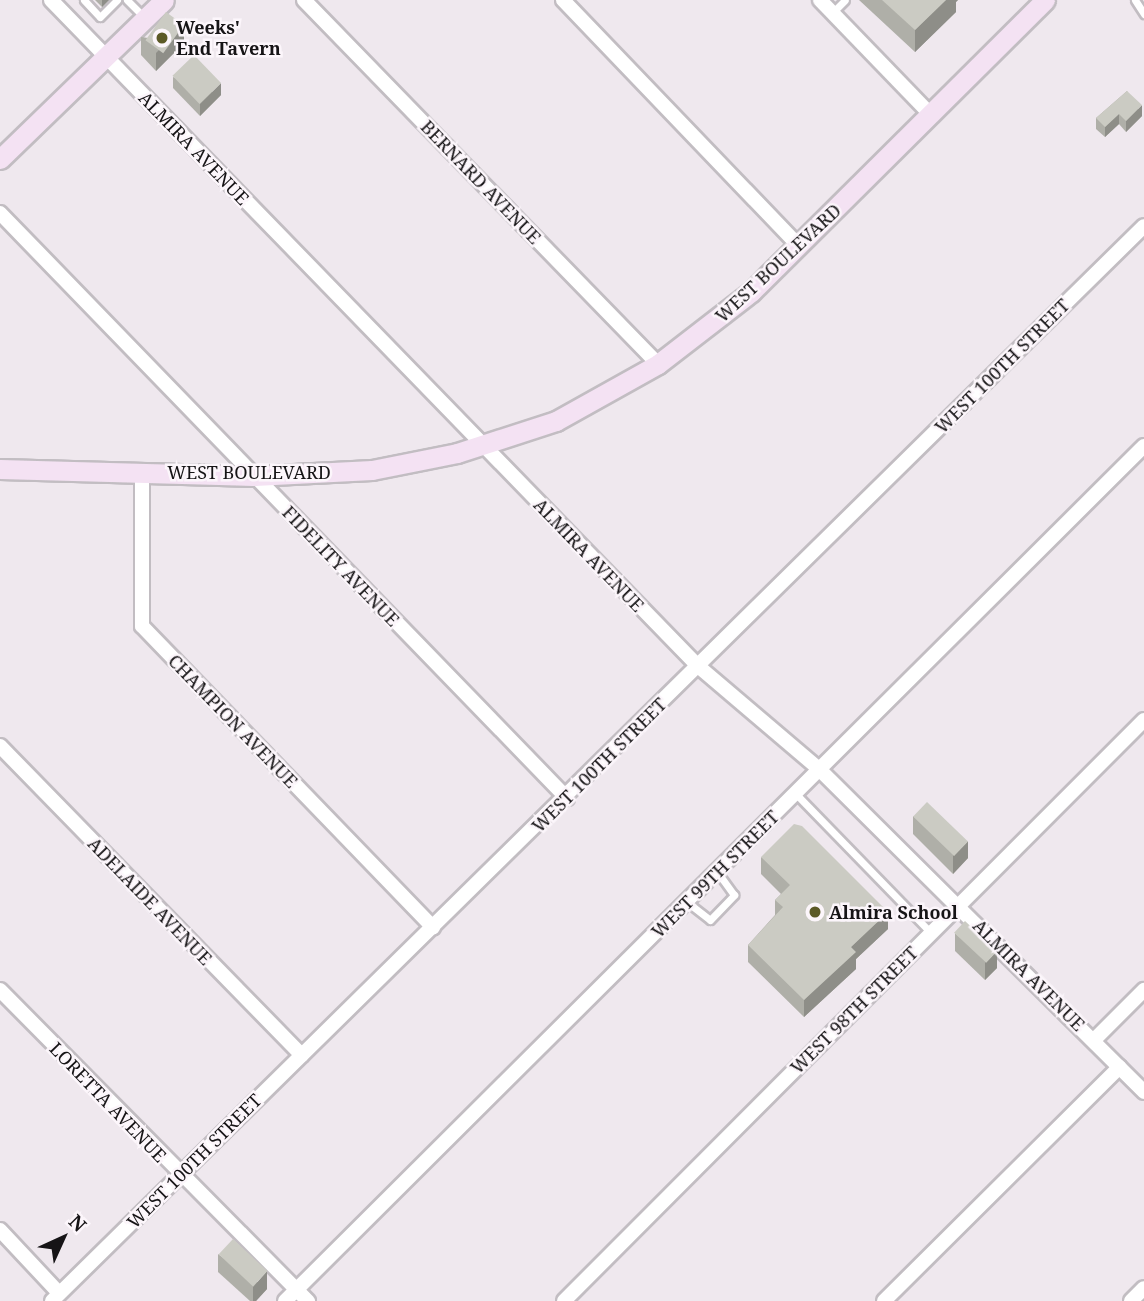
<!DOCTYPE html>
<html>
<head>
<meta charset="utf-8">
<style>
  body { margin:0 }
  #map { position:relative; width:1144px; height:1301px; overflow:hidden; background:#efe8ee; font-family:"Noto Serif",serif }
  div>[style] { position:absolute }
  .roads { filter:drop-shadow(2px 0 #c2bdc2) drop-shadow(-2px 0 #c2bdc2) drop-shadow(0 2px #c2bdc2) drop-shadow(0 -2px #c2bdc2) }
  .lane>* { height:7px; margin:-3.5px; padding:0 3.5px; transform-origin:3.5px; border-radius:3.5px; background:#fff }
  .street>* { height:14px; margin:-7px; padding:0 7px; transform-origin:7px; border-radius:7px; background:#fff }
  .secondary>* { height:19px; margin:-9.5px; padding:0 9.5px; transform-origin:9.5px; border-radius:9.5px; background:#f4e2f3 }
  .wall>* { inset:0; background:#afafa8 }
  .shaded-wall>* { inset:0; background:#8e8e88 }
  .building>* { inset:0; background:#cbcbc3; transform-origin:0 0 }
  .dots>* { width:19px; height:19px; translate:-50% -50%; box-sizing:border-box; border:4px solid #fcf6fb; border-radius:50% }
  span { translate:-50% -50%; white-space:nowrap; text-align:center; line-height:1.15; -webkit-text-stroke:5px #fcf6fb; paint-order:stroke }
  .poi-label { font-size:18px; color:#161416; font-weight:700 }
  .left { translate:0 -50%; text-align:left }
  .street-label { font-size:18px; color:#161416 }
  .north { position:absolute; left:28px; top:1203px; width:70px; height:70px; -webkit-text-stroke:5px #fcf6fb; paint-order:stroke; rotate:45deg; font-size:19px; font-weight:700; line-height:28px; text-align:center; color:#161416 }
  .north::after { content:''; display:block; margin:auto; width:24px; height:32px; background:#161416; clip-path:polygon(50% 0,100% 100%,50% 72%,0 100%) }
</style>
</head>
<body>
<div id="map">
  <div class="roads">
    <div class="lane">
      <div style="left:84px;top:0;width:23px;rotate:47deg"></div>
      <div style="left:100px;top:17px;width:24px;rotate:-45deg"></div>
      <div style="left:127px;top:0;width:24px;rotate:45deg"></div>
      <div style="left:1135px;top:0;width:17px;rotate:57deg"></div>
      <div style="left:832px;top:13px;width:18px;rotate:-45deg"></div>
      <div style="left:796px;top:794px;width:194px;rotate:45.8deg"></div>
      <div style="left:687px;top:902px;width:29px;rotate:38deg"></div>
      <div style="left:710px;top:920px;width:35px;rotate:-46deg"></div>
      <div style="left:734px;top:895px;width:29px;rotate:-126deg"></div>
    </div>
    <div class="street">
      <div style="left:51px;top:0;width:929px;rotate:45.83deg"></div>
      <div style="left:698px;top:666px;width:160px;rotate:40.4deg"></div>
      <div style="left:820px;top:770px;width:457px;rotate:44.8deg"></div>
      <div style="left:304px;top:0;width:508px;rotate:45.8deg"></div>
      <div style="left:563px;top:0;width:341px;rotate:46.2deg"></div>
      <div style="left:820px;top:0;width:158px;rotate:46deg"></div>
      <div style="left:0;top:213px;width:815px;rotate:45.9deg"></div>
      <div style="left:142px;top:471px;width:155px;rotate:90deg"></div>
      <div style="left:142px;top:626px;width:419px;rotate:46deg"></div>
      <div style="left:0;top:746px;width:432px;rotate:45.7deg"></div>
      <div style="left:0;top:990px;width:438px;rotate:45.3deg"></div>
      <div style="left:1094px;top:1040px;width:71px;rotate:-45deg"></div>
      <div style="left:0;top:1230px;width:86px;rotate:46.9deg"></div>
      <div style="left:52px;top:1301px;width:1532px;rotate:-44.55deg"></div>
      <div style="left:285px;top:1301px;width:1212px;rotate:-44.87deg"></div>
      <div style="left:564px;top:1301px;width:821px;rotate:-45.05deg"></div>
      <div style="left:884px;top:1301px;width:332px;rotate:-44.8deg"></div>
      <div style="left:1131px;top:1301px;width:18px;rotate:-45deg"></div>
    </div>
    <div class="secondary">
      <div style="left:0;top:159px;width:228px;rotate:-44.1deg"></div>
      <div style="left:0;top:469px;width:254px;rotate:1.6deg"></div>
      <div style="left:254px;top:476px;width:118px;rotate:-2.9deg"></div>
      <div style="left:372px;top:470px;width:87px;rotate:-11.3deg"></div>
      <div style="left:457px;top:453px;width:104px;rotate:-17.9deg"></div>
      <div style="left:556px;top:421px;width:117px;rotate:-29.2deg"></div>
      <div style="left:658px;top:364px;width:118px;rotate:-37.7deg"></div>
      <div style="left:751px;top:292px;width:414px;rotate:-44.8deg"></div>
    </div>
  </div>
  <div class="wall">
    <div style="clip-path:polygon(95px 0,109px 0,102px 7px)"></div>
    <div style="clip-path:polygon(859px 0,958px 0,956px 2px,956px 12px,915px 52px)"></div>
    <div style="clip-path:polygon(141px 37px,184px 43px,156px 71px,141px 55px)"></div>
    <div style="clip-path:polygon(173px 77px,221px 95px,200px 116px,173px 88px)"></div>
    <div style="clip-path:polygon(1127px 91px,1142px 116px,1126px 132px,1119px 124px,1105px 137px,1096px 129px,1096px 118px)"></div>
    <div style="clip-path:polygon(913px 816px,968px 858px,953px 874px,913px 834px)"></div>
    <div style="clip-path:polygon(761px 857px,888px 929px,856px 959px,856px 969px,804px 1017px,748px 962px,748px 945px,775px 915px,775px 900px,781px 894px,761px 874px)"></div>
    <div style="clip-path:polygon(955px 933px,997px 968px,985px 980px,955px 951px)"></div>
    <div style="clip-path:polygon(218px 1254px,267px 1289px,256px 1301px,250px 1301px,218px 1272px)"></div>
  </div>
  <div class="shaded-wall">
    <div style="clip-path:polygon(102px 0,109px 0,102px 7px)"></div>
    <div style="clip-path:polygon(946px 0,958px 0,956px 2px,956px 12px,915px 52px,915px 30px)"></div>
    <div style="clip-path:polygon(184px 25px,184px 43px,156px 71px,156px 53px)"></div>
    <div style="clip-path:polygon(221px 83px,221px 95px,200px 116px,200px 104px)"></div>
    <div style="clip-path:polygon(1142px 105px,1142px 116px,1126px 132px,1126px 121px)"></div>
    <div style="clip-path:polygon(1119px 114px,1119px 124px,1105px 137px,1105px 127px)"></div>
    <div style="clip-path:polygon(968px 841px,968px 858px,953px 874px,953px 856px)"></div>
    <div style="clip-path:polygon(888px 912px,888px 929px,856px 959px,856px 969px,804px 1017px,804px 1000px,851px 947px)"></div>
    <div style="clip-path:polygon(997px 951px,997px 968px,985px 980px,985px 963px)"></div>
    <div style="clip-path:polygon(267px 1271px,267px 1289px,256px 1301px,253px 1301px,253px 1287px)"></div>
  </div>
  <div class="building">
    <div style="clip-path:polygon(882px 0,946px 0,915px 30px)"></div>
    <div style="left:166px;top:12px;width:22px;height:35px;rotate:36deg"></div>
    <div style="left:194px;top:55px;width:39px;height:30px;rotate:46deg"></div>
    <div style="clip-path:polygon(1127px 91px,1142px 105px,1126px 121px,1119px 114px,1105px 127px,1096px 118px)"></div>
    <div style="left:927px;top:802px;width:57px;height:20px;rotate:44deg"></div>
    <div style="clip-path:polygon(794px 824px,802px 826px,888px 912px,851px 947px,856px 952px,804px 1000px,748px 945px,783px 907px,775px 900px,790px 885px,761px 857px)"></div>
    <div style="left:965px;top:921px;width:44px;height:16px;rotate:43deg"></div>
    <div style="left:233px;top:1239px;width:47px;height:21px;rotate:43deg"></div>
  </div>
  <div class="dots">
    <div style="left:162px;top:38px;background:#5c5a27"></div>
    <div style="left:815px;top:912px;background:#5c5a27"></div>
  </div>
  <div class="poi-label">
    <span class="left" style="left:176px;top:38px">Weeks'<br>End Tavern</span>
    <span class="left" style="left:829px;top:912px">Almira School</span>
  </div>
  <div class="street-label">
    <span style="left:194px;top:148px;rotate:46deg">ALMIRA AVENUE</span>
    <span style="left:481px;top:182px;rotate:46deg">BERNARD AVENUE</span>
    <span style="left:778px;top:263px;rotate:-43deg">WEST BOULEVARD</span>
    <span style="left:1002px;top:366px;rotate:-45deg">WEST 100TH STREET</span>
    <span style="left:249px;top:472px">WEST BOULEVARD</span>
    <span style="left:589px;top:555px;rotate:46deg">ALMIRA AVENUE</span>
    <span style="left:341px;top:566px;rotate:46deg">FIDELITY AVENUE</span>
    <span style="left:233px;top:721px;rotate:46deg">CHAMPION AVENUE</span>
    <span style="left:599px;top:765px;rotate:-45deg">WEST 100TH STREET</span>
    <span style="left:715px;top:874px;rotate:-45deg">WEST 99TH STREET</span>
    <span style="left:150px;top:901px;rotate:46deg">ADELAIDE AVENUE</span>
    <span style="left:1029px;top:975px;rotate:45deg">ALMIRA AVENUE</span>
    <span style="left:854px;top:1010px;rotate:-45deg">WEST 98TH STREET</span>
    <span style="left:108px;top:1102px;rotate:46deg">LORETTA AVENUE</span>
    <span style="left:194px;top:1161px;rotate:-45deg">WEST 100TH STREET</span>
  </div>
  <div class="north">N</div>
</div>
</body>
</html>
